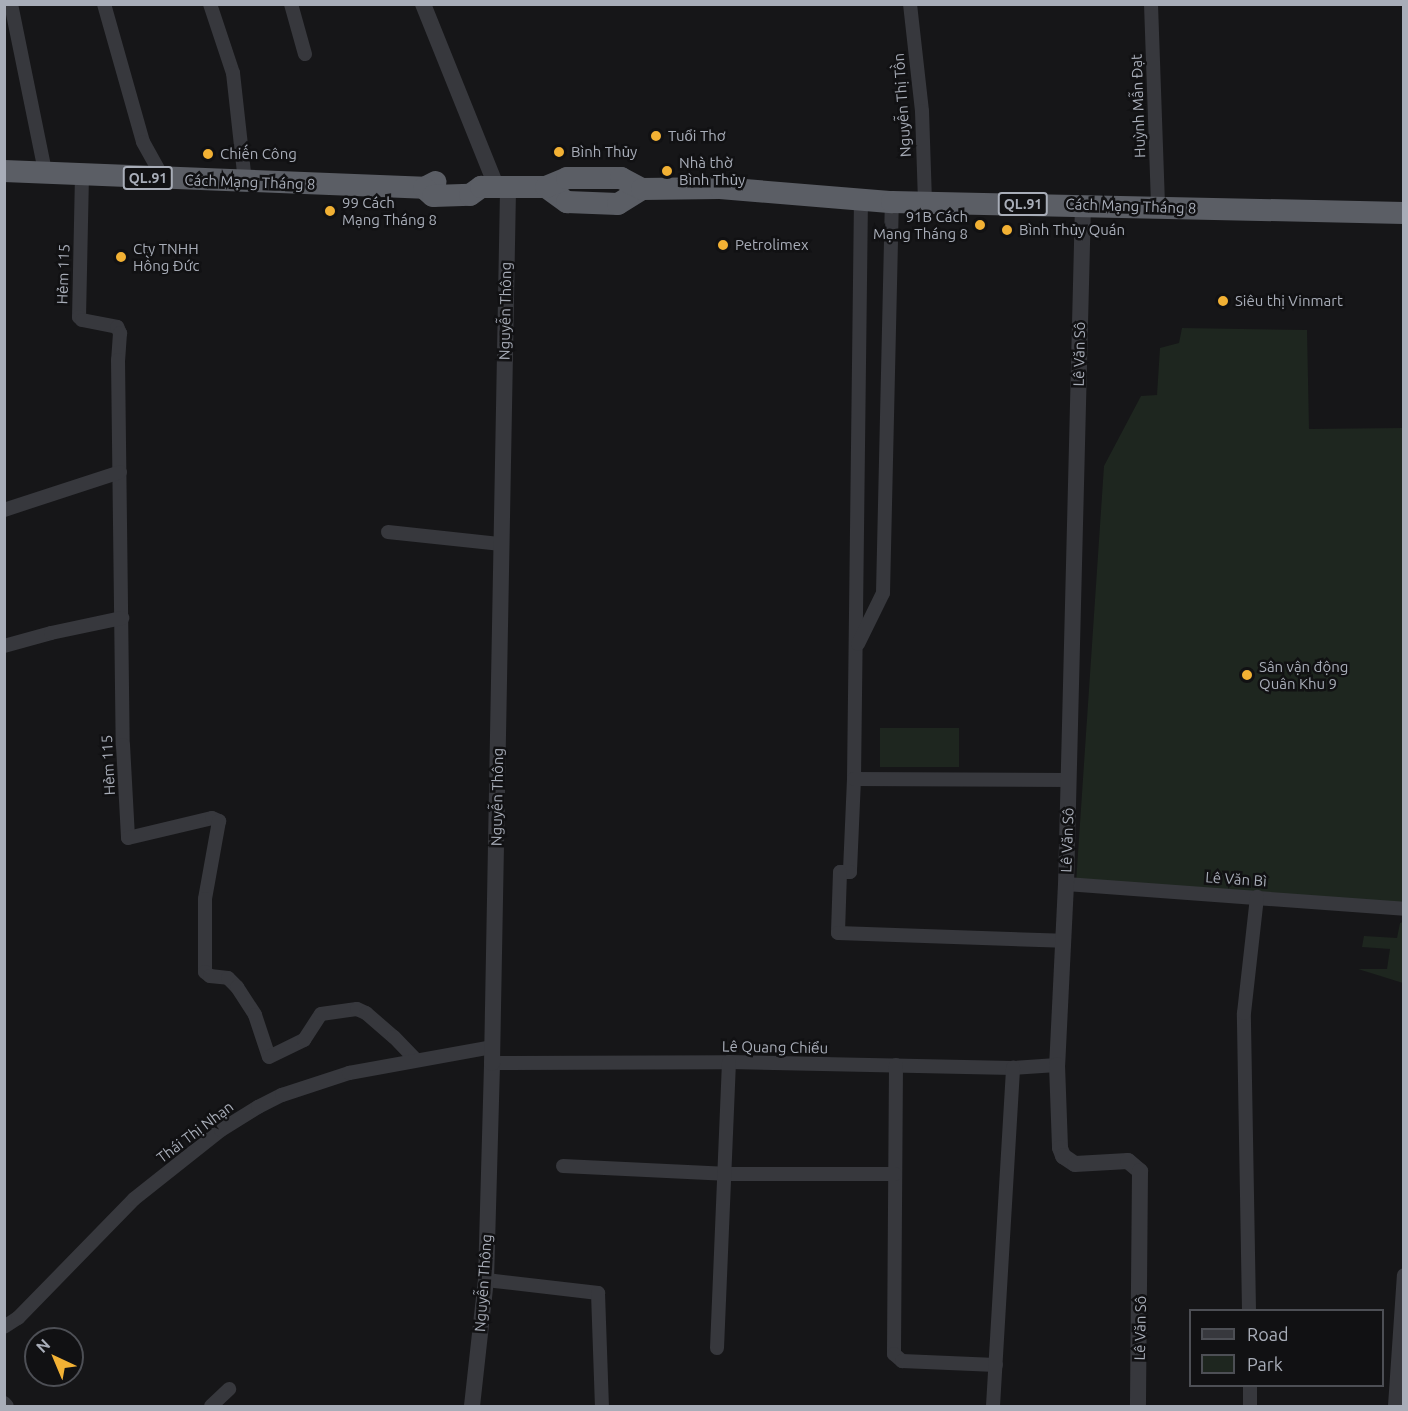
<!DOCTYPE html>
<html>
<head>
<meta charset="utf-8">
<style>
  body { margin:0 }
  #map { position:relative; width:1408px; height:1411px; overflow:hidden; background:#161618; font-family:Ubuntu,sans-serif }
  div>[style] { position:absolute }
  .green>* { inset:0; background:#1e261f; transform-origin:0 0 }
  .minor>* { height:14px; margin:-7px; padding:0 7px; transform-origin:7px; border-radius:7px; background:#37383d }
  .tertiary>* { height:16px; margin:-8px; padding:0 8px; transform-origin:8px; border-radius:8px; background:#37383d }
  .trunk>* { height:22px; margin:-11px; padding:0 11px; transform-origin:11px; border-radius:11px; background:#5b5e65 }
  .dots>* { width:16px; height:16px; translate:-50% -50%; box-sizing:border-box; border:3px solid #111113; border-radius:50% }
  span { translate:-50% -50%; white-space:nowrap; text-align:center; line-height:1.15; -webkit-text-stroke:5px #111113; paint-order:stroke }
  .shield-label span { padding:2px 4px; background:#111113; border:2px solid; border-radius:4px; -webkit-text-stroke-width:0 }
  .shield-label { font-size:14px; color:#a8adb8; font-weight:700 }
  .street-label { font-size:15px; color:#a8adb8 }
  .poi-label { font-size:15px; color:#a8adb8 }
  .left { translate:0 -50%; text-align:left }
  .right { translate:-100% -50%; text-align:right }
  .frame { position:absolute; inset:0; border:6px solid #a8adb8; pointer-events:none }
  .legend { position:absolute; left:1189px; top:1309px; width:195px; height:78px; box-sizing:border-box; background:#111113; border:2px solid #4d4f55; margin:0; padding:8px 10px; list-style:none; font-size:18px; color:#a8adb8 }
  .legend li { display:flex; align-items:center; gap:12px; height:30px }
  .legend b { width:30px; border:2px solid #4d4f55 }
  .north { position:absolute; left:24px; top:1327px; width:60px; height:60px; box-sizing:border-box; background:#111113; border:2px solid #4d4f55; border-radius:50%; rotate:316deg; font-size:16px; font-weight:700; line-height:24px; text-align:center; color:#a8adb8 }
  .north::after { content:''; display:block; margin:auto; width:21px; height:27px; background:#f2b134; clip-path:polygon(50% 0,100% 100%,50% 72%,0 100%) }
</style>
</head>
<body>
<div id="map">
  <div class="green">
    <div style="clip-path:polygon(1182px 328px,1307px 330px,1309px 429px,1403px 428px,1403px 904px,1076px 883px,1104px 466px,1141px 396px,1157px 395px,1160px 348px,1179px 343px)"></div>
    <div style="left:880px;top:728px;width:79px;height:39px"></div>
    <div style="clip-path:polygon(1403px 922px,1403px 983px,1358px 969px,1387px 969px,1390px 949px,1362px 947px,1364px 936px,1397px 938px,1400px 923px)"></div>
  </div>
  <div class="minor">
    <div style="left:11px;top:4px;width:170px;rotate:78.5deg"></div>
    <div style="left:104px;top:4px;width:143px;rotate:74.2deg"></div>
    <div style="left:143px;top:142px;width:41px;rotate:60.9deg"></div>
    <div style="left:210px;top:4px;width:73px;rotate:71.6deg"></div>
    <div style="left:233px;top:73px;width:110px;rotate:83.7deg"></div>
    <div style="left:291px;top:4px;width:52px;rotate:74.4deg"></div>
    <div style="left:910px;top:4px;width:108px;rotate:83.6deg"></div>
    <div style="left:922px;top:111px;width:92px;rotate:88.1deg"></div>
    <div style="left:1151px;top:4px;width:203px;rotate:88deg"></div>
    <div style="left:82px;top:175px;width:142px;rotate:91.2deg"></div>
    <div style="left:79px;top:317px;width:4px;rotate:45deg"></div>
    <div style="left:82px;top:320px;width:36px;rotate:11deg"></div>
    <div style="left:117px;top:327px;width:7px;rotate:63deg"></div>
    <div style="left:120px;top:333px;width:27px;rotate:94deg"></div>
    <div style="left:118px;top:360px;width:385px;rotate:89.3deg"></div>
    <div style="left:123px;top:745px;width:93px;rotate:86.9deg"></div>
    <div style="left:128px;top:838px;width:86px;rotate:-13.4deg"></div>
    <div style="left:212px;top:818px;width:8px;rotate:23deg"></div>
    <div style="left:219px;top:821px;width:79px;rotate:100.2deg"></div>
    <div style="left:205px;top:899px;width:73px;rotate:90deg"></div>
    <div style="left:205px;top:972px;width:6px;rotate:39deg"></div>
    <div style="left:210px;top:976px;width:18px;rotate:6deg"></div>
    <div style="left:228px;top:978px;width:13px;rotate:45deg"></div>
    <div style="left:237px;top:987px;width:33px;rotate:57deg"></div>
    <div style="left:255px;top:1015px;width:44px;rotate:71.6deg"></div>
    <div style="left:269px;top:1057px;width:39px;rotate:-26deg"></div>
    <div style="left:304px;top:1040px;width:31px;rotate:-57deg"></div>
    <div style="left:321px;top:1014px;width:36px;rotate:-8deg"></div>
    <div style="left:357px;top:1009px;width:10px;rotate:24deg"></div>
    <div style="left:366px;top:1013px;width:37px;rotate:41deg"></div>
    <div style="left:394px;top:1037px;width:32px;rotate:46deg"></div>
    <div style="left:861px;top:198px;width:581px;rotate:90.69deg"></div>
    <div style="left:854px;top:779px;width:93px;rotate:92.5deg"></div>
    <div style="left:850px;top:872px;width:10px;rotate:180deg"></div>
    <div style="left:840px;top:872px;width:61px;rotate:91.9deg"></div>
    <div style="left:838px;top:933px;width:225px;rotate:2deg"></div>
    <div style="left:4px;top:510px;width:122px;rotate:-18.1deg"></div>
    <div style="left:388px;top:532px;width:114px;rotate:6.1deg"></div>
    <div style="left:858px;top:644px;width:57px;rotate:-63.9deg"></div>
    <div style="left:883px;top:593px;width:391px;rotate:-88.7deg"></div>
    <div style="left:4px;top:646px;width:49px;rotate:-15.5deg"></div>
    <div style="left:51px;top:633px;width:73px;rotate:-11.9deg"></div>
    <div style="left:854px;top:779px;width:214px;rotate:0.3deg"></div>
    <div style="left:1066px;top:884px;width:339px;rotate:4.2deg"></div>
    <div style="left:492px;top:1063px;width:237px;rotate:-0.2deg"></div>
    <div style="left:729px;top:1062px;width:284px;rotate:1.2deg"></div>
    <div style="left:1013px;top:1068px;width:44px;rotate:-3.9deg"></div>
    <div style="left:896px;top:1065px;width:289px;rotate:90.4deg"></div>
    <div style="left:894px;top:1354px;width:11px;rotate:41deg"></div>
    <div style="left:902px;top:1361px;width:94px;rotate:2.4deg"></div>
    <div style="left:563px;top:1166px;width:161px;rotate:2.8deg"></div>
    <div style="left:724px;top:1174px;width:171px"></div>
    <div style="left:486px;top:1280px;width:113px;rotate:6.6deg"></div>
    <div style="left:598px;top:1293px;width:113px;rotate:88deg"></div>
    <div style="left:1249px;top:1310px;width:297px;rotate:-91deg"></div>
    <div style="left:1244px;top:1013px;width:117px;rotate:-83.6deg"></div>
    <div style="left:4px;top:1327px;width:17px;rotate:-33deg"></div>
    <div style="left:18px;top:1318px;width:166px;rotate:-45.7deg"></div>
    <div style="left:134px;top:1199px;width:111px;rotate:-38.4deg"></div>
    <div style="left:221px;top:1130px;width:44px;rotate:-31.9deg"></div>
    <div style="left:258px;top:1107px;width:27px;rotate:-27deg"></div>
    <div style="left:282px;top:1095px;width:71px;rotate:-18.2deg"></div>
    <div style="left:349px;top:1073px;width:145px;rotate:-10.3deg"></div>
    <div style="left:717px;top:1348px;width:286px;rotate:-87.6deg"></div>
    <div style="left:1250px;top:1386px;width:20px;rotate:90deg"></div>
    <div style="left:4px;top:1403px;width:4px;rotate:45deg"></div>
    <div style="left:211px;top:1406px;width:25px;rotate:-43deg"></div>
    <div style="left:993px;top:1406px;width:339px;rotate:-86.6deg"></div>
    <div style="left:1395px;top:1406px;width:131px;rotate:-86.1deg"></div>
  </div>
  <div class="tertiary">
    <div style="left:423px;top:4px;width:196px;rotate:68.1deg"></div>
    <div style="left:1083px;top:204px;width:680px;rotate:91.43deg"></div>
    <div style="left:1066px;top:884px;width:181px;rotate:92.8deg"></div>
    <div style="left:1057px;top:1065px;width:83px;rotate:87.9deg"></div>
    <div style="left:1060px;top:1148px;width:9px;rotate:69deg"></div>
    <div style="left:1063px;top:1156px;width:14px;rotate:34deg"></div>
    <div style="left:1075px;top:1164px;width:53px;rotate:-3.2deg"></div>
    <div style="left:1128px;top:1161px;width:16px;rotate:40deg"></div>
    <div style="left:1140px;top:1171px;width:235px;rotate:90.5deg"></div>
    <div style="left:472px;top:1406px;width:127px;rotate:-83.7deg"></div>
    <div style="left:486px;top:1280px;width:217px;rotate:-88.4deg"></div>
    <div style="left:492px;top:1063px;width:877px;rotate:-88.95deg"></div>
  </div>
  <div class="trunk">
    <div style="left:4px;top:171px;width:420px;rotate:2.3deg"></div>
    <div style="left:424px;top:188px;width:13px;rotate:-27deg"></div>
    <div style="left:546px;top:187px;width:26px;rotate:36deg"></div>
    <div style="left:567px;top:202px;width:51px;rotate:2.2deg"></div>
    <div style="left:618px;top:204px;width:28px;rotate:-32deg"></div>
    <div style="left:424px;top:188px;width:12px;rotate:42deg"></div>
    <div style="left:433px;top:196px;width:37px;rotate:-2deg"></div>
    <div style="left:470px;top:195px;width:14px;rotate:-36deg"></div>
    <div style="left:481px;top:187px;width:65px"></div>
    <div style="left:546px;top:187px;width:23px;rotate:-23deg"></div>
    <div style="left:567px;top:178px;width:54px"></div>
    <div style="left:621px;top:178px;width:24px;rotate:28deg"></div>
    <div style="left:642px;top:189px;width:78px;rotate:-0.7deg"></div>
    <div style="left:720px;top:188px;width:173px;rotate:4.7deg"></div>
    <div style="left:892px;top:202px;width:512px;rotate:1.23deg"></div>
  </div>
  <div class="dots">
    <div style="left:656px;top:136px;background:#f2b134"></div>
    <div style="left:559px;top:152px;background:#f2b134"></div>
    <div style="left:208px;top:154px;background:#f2b134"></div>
    <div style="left:667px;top:171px;background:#f2b134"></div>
    <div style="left:330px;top:211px;background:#f2b134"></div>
    <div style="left:980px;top:225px;background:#f2b134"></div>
    <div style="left:1007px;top:230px;background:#f2b134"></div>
    <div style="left:723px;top:245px;background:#f2b134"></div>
    <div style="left:121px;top:257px;background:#f2b134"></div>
    <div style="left:1223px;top:301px;background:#f2b134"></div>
    <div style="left:1247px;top:675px;background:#f2b134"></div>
  </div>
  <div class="shield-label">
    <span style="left:148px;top:178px">QL.91</span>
    <span style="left:1023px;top:204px">QL.91</span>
  </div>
  <div class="street-label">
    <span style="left:902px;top:105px;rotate:-94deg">Nguyễn Thị Tồn</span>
    <span style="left:1138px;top:106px;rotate:-92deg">Huỳnh Mẫn Đạt</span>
    <span style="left:250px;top:182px;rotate:2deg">Cách Mạng Tháng 8</span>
    <span style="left:1131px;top:206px;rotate:2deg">Cách Mạng Tháng 8</span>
    <span style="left:63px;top:274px;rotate:-88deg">Hẻm 115</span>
    <span style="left:505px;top:311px;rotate:-89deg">Nguyễn Thông</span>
    <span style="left:1079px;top:354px;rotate:-89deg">Lê Văn Sô</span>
    <span style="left:108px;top:765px;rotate:-93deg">Hẻm 115</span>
    <span style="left:497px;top:797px;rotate:-89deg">Nguyễn Thông</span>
    <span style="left:1067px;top:840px;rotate:-88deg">Lê Văn Sô</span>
    <span style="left:1236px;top:879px;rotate:4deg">Lê Văn Bì</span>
    <span style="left:775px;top:1047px;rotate:1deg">Lê Quang Chiểu</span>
    <span style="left:195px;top:1132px;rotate:-37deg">Thái Thị Nhạn</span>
    <span style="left:483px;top:1283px;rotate:-86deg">Nguyễn Thông</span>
    <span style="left:1140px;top:1328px;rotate:-89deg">Lê Văn Sô</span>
  </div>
  <div class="poi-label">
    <span class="left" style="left:668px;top:136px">Tuổi Thơ</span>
    <span class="left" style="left:571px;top:152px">Bình Thủy</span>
    <span class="left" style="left:220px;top:154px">Chiến Công</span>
    <span class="left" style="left:679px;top:171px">Nhà thờ<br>Bình Thủy</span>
    <span class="left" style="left:342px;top:211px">99 Cách<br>Mạng Tháng 8</span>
    <span class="right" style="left:968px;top:225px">91B Cách<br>Mạng Tháng 8</span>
    <span class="left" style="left:1019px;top:230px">Bình Thủy Quán</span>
    <span class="left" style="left:735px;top:245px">Petrolimex</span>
    <span class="left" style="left:133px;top:257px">Cty TNHH<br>Hồng Đức</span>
    <span class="left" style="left:1235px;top:301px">Siêu thị Vinmart</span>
    <span class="left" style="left:1259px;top:675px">Sân vận động<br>Quân Khu 9</span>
  </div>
  <div class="frame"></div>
  <ul class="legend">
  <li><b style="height:8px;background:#37383d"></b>Road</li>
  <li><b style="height:16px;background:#1e261f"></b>Park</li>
  </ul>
  <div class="north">N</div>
</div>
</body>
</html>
